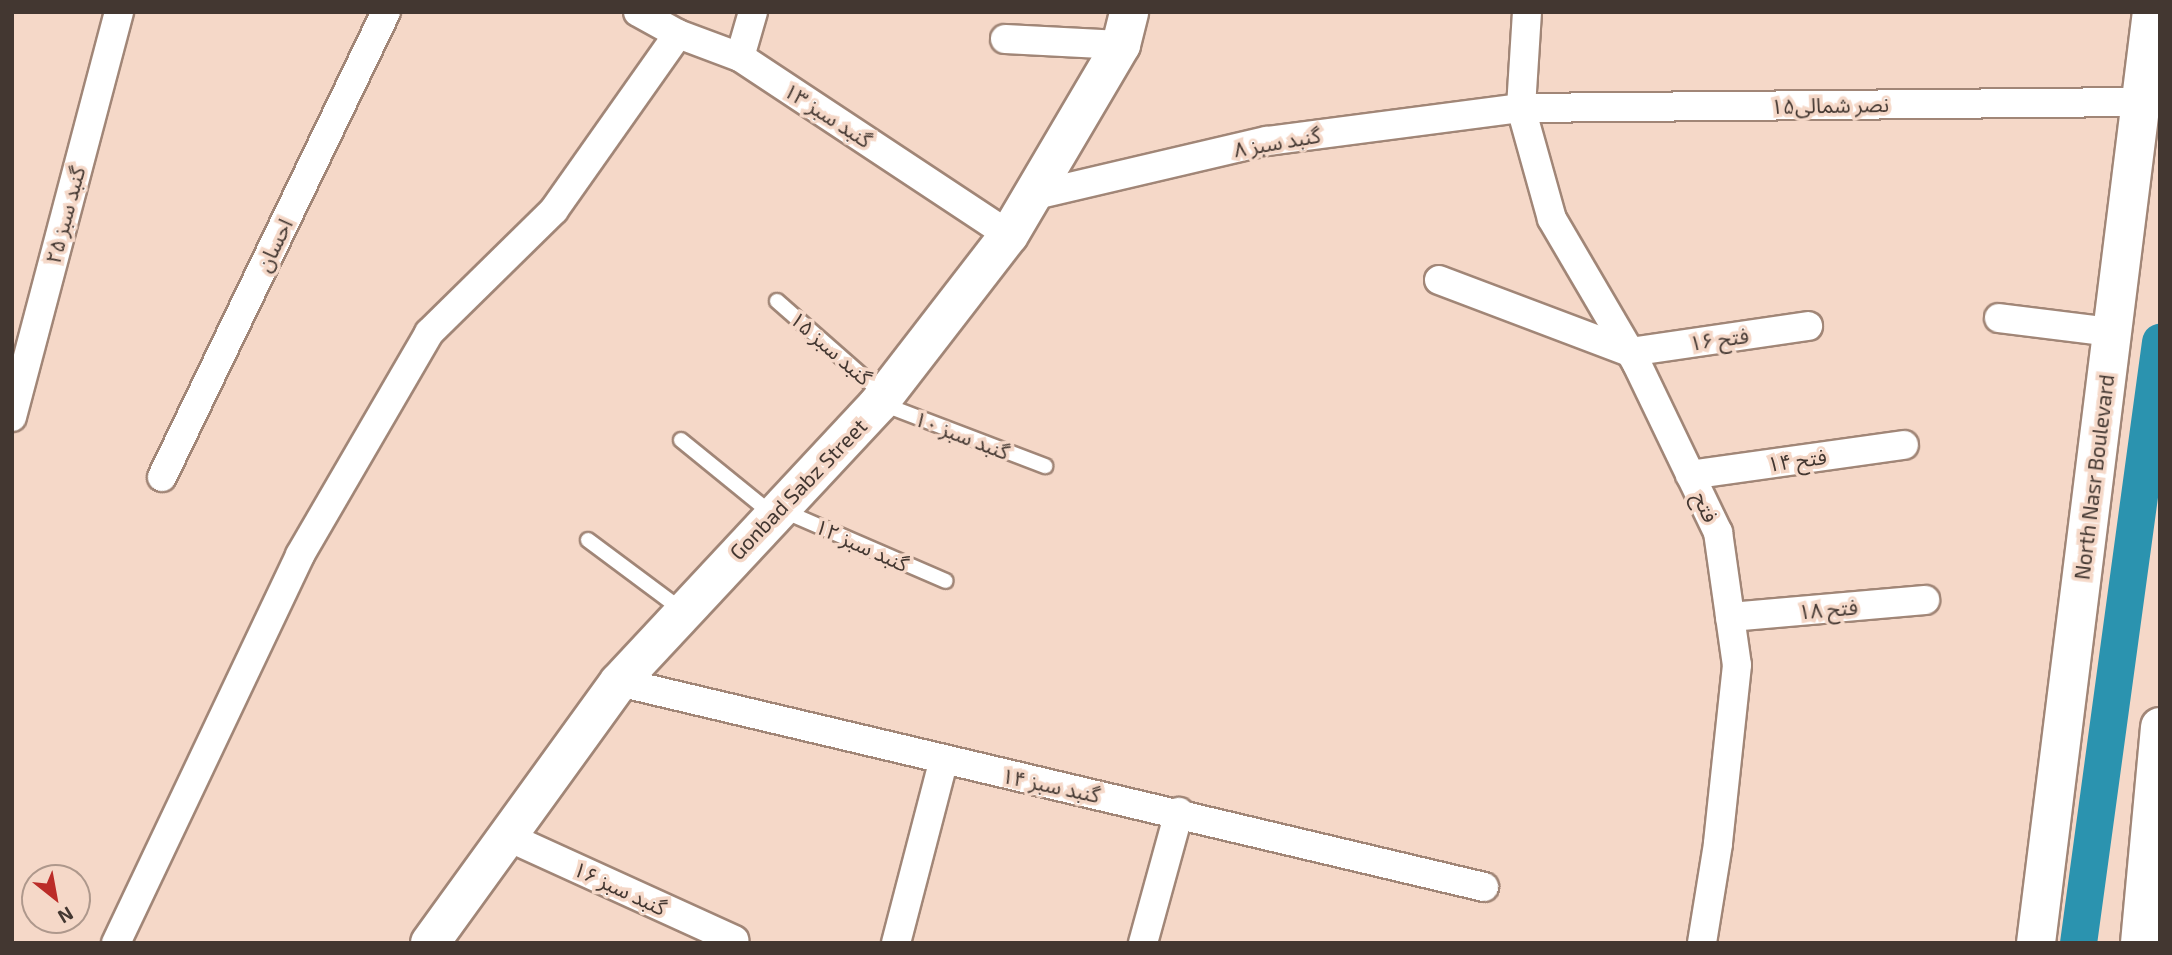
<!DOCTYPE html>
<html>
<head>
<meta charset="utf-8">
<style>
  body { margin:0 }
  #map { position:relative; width:2172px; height:955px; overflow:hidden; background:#f5d8c8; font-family:"Exo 2","Noto Sans Arabic",sans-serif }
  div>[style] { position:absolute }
  .canal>* { height:37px; margin:-18.5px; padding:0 18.5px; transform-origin:18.5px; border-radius:18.5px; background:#2b93af }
  .roads { filter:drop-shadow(2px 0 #a18677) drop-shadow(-2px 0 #a18677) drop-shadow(0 2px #a18677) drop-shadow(0 -2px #a18677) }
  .lane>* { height:14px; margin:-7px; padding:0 7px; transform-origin:7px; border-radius:7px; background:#fff }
  .street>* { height:28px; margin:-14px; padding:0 14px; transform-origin:14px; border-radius:14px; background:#fff }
  .secondary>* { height:38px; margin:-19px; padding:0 19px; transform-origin:19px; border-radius:19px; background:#fff }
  span { translate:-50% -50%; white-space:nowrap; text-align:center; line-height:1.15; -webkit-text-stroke:7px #f5d8c8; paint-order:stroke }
  .street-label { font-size:21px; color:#433731 }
  .frame { position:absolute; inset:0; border:14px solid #433731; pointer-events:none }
  .north { position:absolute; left:21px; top:864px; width:70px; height:70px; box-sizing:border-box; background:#f5d8c8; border:2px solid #ae988c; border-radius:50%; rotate:149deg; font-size:19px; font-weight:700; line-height:28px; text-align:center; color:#433731 }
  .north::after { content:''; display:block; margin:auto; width:24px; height:32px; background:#bb2c28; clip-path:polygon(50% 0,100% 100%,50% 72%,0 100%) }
</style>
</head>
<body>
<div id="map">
  <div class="canal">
    <div style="left:2078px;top:943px;width:607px;rotate:-82.23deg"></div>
  </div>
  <div class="roads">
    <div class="lane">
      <div style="left:777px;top:301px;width:142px;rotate:41.3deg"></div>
      <div style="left:880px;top:403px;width:177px;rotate:20.9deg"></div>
      <div style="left:681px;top:440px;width:117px;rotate:39.1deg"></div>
      <div style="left:784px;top:511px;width:176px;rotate:23.4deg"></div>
      <div style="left:588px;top:540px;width:117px;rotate:36.7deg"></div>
    </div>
    <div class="street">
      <div style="left:638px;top:12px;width:46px;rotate:28.8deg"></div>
      <div style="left:678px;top:34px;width:66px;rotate:20.4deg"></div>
      <div style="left:740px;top:57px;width:323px;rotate:33.5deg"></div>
      <div style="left:1527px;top:12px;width:96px;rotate:93.6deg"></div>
      <div style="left:1521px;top:108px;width:115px;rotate:74.4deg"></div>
      <div style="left:1552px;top:219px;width:168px;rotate:59.6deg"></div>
      <div style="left:1637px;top:364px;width:187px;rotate:64.3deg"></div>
      <div style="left:1718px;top:532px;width:134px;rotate:81.9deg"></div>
      <div style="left:1737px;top:665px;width:180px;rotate:96.1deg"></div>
      <div style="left:1718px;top:844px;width:100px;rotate:99.2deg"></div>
      <div style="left:1005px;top:39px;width:116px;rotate:3deg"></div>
      <div style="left:740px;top:57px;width:47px;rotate:-73.9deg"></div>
      <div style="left:1036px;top:195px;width:237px;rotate:-13.2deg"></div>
      <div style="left:1267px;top:141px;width:256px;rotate:-7.4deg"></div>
      <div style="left:1521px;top:108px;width:619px;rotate:-0.56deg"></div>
      <div style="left:1439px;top:280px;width:204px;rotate:20.7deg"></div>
      <div style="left:1630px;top:352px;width:180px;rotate:-8.3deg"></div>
      <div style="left:1999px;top:318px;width:114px;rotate:7.1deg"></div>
      <div style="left:12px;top:417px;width:419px;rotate:-75.2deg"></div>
      <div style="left:1690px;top:475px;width:216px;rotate:-8deg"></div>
      <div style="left:162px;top:477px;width:516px;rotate:-64.28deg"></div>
      <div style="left:1730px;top:617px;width:196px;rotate:-5deg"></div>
      <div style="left:619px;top:682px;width:889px;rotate:13.33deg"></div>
      <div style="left:506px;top:836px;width:251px;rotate:24.5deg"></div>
      <div style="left:116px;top:943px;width:429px;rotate:-64.6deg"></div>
      <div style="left:300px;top:555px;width:257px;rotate:-59.8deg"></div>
      <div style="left:429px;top:333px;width:175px;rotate:-44.5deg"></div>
      <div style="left:554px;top:210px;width:215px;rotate:-54.8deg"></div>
      <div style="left:896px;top:943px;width:186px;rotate:-75.4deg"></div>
      <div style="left:1143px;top:943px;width:136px;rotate:-74.6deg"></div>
    </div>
    <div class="secondary">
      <div style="left:430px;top:943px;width:322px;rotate:-54.1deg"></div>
      <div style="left:619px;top:682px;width:381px;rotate:-47deg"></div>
      <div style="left:879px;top:403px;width:212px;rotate:-52.3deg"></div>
      <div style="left:1009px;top:235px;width:221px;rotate:-59.5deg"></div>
      <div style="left:1121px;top:45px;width:34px;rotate:-76deg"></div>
      <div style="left:2036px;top:943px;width:938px;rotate:-82.9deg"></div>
      <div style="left:2140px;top:943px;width:217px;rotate:-84.7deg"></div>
    </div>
  </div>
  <div class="street-label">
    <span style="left:1830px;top:105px;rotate:-1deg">نصر شمالی۱۵</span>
    <span style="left:828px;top:115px;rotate:33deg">گنبد سبز ۱۳</span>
    <span style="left:1277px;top:142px;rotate:-10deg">گنبد سبز ۸</span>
    <span style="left:65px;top:215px;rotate:-75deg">گنبد سبز ۲۵</span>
    <span style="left:274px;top:245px;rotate:-64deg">احسان</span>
    <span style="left:1719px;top:339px;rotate:-8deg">فتح ۱۶</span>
    <span style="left:831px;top:348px;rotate:41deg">گنبد سبز ۱۵</span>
    <span style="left:962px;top:435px;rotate:21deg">گنبد سبز ۱۰</span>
    <span style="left:1797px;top:460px;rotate:-8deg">فتح ۱۴</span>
    <span style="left:2094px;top:477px;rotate:-83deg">North Nasr Boulevard</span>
    <span style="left:798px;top:489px;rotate:-46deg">Gonbad Sabz Street</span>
    <span style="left:1706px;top:507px;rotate:65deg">فتح</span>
    <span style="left:862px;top:545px;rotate:24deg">گنبد سبز ۱۲</span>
    <span style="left:1828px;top:609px;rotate:-5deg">فتح ۱۸</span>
    <span style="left:1051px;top:785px;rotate:12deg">گنبد سبز ۱۴</span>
    <span style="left:620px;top:888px;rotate:25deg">گنبد سبز ۱۶</span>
  </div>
  <div class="frame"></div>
  <div class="north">N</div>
</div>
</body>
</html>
